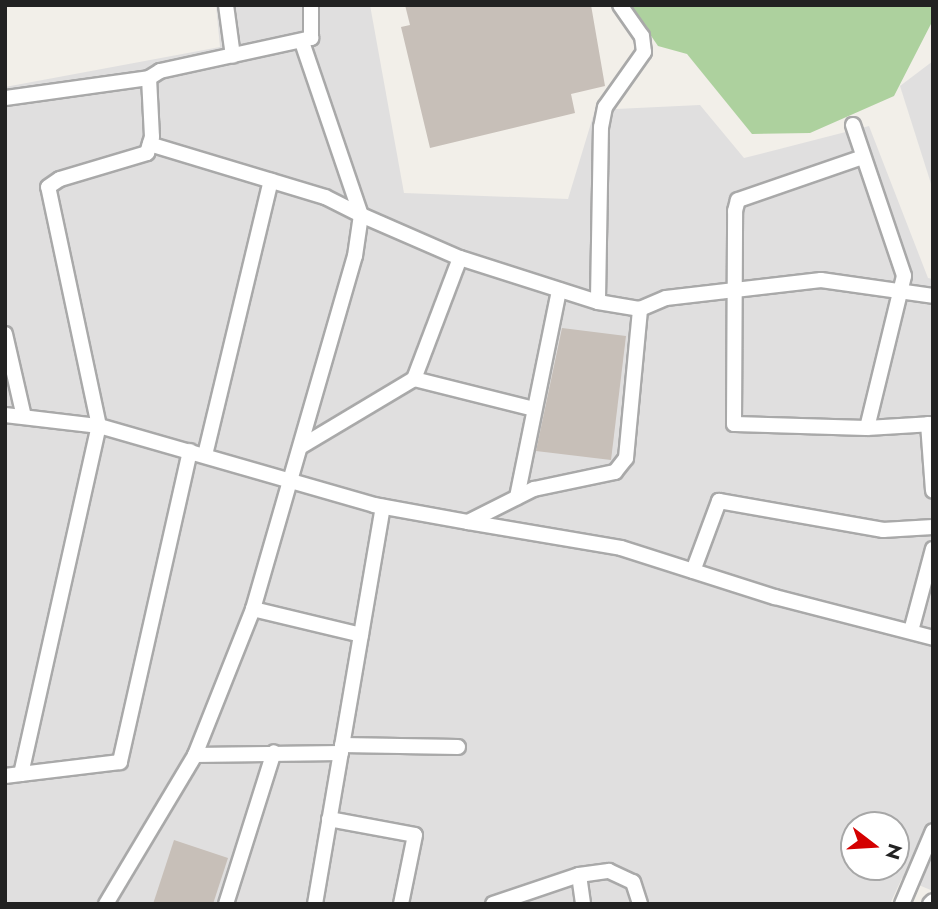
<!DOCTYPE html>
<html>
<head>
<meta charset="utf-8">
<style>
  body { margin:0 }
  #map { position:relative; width:938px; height:909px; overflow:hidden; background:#f2efe9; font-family:Jost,sans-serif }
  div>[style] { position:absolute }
  .residential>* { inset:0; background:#e0dfdf }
  .forest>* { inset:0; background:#add19e }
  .building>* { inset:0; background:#c7bfb8 }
  .roads { filter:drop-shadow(2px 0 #a9a9a9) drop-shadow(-2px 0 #a9a9a9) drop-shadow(0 2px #a9a9a9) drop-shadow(0 -2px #a9a9a9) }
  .minor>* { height:14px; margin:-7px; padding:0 7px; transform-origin:7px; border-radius:7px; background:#fff }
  span { translate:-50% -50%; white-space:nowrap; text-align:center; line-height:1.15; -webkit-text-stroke:5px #fff; paint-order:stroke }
  .frame { position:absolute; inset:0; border:7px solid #222; pointer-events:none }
  .north { position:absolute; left:840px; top:811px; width:70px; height:70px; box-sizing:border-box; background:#fff; border:2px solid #a7a7a7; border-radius:50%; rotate:107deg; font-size:19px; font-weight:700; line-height:28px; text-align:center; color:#222 }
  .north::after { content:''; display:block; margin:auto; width:24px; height:32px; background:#d40000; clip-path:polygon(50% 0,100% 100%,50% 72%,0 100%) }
</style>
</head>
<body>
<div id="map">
  <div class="residential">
    <div style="clip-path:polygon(evenodd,216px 5px,370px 5px,404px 193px,568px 199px,595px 110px,700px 105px,744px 158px,869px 126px,928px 278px,933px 279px,933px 891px,902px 878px,890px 904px,5px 904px,5px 87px,220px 47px,216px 5px,854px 825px,896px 825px,896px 867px,854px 867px,854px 825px)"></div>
    <div style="clip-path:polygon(933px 61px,933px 190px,900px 86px)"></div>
  </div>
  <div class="forest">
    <div style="clip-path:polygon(630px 5px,933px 5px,933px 20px,894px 96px,810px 133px,752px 134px,687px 54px,658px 46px)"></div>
  </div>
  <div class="building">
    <div style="clip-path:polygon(405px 5px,591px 5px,605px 86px,571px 94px,575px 113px,430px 148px,401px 27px,410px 25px)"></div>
    <div style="clip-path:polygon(562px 328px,626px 336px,611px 460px,536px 451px)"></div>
    <div style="clip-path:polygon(174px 840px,228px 858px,213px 904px,153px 904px)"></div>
  </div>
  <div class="roads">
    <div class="minor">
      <div style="left:226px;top:5px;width:51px;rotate:82.2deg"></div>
      <div style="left:620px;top:5px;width:38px;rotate:55deg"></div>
      <div style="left:642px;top:36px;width:16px;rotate:83deg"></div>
      <div style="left:644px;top:52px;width:67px;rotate:125.3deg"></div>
      <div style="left:605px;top:107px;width:20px;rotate:101deg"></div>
      <div style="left:601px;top:127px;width:175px;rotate:91deg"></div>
      <div style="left:598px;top:302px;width:43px;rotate:9.5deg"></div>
      <div style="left:640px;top:309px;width:28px;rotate:-23deg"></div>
      <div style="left:666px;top:298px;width:156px;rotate:-6.6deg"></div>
      <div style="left:821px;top:280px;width:113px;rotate:8.1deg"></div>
      <div style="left:302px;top:42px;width:183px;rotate:71.2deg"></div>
      <div style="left:361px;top:215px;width:108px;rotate:23.5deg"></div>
      <div style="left:460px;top:258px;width:145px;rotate:17.7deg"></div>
      <div style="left:5px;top:98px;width:145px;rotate:-7.9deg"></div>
      <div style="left:853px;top:125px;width:159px;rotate:71.3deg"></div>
      <div style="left:904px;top:276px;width:156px;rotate:103.7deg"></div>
      <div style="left:867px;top:428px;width:133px;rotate:-178.3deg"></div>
      <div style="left:734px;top:424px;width:213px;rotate:-89.7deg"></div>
      <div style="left:735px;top:211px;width:11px;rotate:-75deg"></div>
      <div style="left:738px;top:200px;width:132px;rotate:-19deg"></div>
      <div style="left:5px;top:334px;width:85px;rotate:77.1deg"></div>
      <div style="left:414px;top:379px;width:124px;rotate:14deg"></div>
      <div style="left:5px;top:415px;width:95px;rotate:6.7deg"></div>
      <div style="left:99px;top:426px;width:286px;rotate:16deg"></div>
      <div style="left:374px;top:505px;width:96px;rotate:10.3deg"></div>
      <div style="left:468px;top:522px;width:74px;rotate:-26.6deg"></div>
      <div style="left:534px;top:489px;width:83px;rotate:-11.9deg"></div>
      <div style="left:615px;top:472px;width:18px;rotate:-52deg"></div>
      <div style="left:626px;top:458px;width:150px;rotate:-84.6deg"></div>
      <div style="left:928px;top:424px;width:67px;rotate:85.7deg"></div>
      <div style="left:867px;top:428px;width:66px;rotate:-3.5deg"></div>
      <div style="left:302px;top:446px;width:131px;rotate:-30.9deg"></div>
      <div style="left:414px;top:379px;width:129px;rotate:-69.2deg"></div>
      <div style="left:190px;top:451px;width:319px;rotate:102.7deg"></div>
      <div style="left:120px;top:762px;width:100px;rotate:173.1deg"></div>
      <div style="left:21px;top:774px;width:357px;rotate:-77.4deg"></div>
      <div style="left:99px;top:426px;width:244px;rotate:-102deg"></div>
      <div style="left:48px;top:187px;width:14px;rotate:-34deg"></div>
      <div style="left:60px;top:179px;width:91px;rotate:-16.6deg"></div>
      <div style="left:147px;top:153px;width:17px;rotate:-73deg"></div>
      <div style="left:152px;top:137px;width:59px;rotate:-92.9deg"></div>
      <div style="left:149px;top:78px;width:13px;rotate:-32deg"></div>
      <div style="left:160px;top:71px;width:155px;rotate:-12.3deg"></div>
      <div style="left:311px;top:38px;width:33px;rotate:-90deg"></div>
      <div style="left:205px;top:455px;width:282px;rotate:-76.5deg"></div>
      <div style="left:517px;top:497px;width:211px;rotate:-78.5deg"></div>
      <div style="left:468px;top:522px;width:155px;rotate:9.6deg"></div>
      <div style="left:621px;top:548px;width:162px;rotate:17.7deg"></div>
      <div style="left:775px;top:597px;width:163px;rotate:14.5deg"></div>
      <div style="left:693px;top:571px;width:75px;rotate:-69.6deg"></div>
      <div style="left:719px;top:501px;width:167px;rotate:10deg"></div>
      <div style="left:883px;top:530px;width:50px;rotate:-3.4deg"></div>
      <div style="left:253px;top:609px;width:111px;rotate:13.5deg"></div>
      <div style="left:911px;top:631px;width:85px;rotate:-75deg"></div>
      <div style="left:342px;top:745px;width:116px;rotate:1deg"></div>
      <div style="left:195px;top:755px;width:146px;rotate:-0.8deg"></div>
      <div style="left:5px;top:776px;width:16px;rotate:-7deg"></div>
      <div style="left:329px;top:819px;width:87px;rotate:10.5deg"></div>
      <div style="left:415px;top:835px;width:70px;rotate:101.5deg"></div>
      <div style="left:579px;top:875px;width:29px;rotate:82deg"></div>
      <div style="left:106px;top:904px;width:174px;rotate:-59.1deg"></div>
      <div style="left:195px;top:755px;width:157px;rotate:-68.3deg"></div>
      <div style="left:253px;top:609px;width:367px;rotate:-73.9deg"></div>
      <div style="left:355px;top:256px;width:41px;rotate:-81.7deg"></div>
      <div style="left:361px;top:215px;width:40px;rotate:-153.4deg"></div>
      <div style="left:325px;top:197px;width:183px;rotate:-163.2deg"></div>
      <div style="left:226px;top:904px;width:159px;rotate:-72.5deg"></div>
      <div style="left:315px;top:904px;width:403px;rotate:-80.3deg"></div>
      <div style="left:493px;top:904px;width:91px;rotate:-18.6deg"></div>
      <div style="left:579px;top:875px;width:30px;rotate:-8deg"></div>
      <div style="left:609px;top:871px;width:26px;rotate:25deg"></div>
      <div style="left:633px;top:882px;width:23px;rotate:72deg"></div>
      <div style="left:902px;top:904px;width:79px;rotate:-67deg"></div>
      <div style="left:930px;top:904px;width:4px;rotate:-45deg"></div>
    </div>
  </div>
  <div class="frame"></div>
  <div class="north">N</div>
</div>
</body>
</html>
